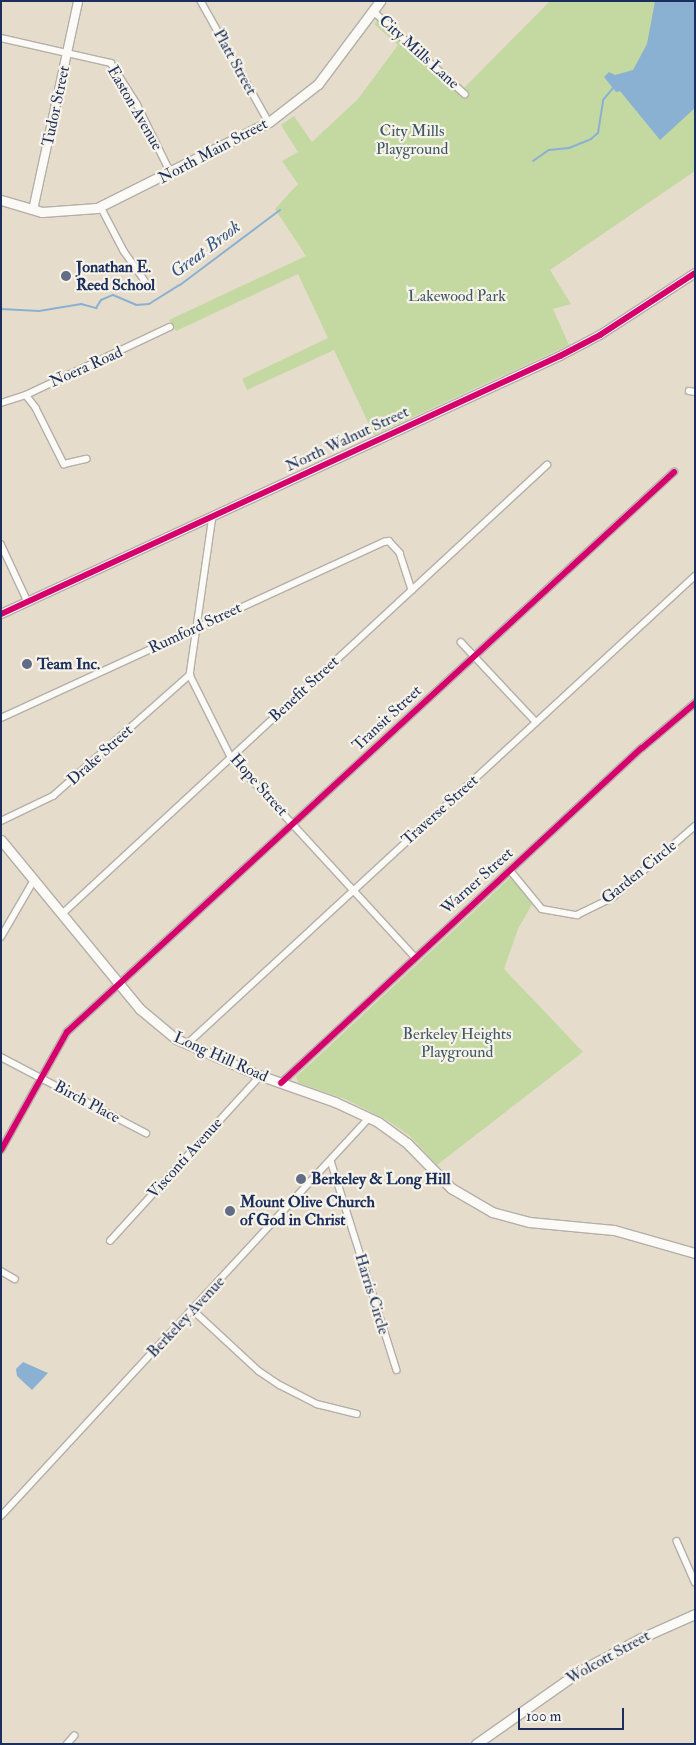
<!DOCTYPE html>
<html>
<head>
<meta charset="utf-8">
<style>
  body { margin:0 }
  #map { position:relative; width:696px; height:1745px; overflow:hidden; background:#e6dccc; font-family:"IM FELL Double Pica",serif }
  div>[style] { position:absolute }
  .green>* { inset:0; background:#c4d8a2 }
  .water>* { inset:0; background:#8ab1d1 }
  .stream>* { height:2px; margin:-1px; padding:0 1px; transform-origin:1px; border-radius:1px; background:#8ab1d1 }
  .roads { filter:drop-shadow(1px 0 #b3afa9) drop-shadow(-1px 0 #b3afa9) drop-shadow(0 1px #b3afa9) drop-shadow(0 -1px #b3afa9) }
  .minor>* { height:5.5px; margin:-2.75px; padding:0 2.75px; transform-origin:2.75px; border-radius:2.75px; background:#fbfaf7 }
  .tertiary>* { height:8px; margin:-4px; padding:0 4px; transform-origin:4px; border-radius:4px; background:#fbfaf7 }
  .secondary>* { height:9px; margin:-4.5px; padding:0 4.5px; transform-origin:4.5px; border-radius:4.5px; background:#fbfaf7 }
  .cycleway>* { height:6px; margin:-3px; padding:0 3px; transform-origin:3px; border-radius:3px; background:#d6006c }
  .dots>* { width:14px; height:14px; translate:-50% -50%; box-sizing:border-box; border:2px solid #f7f3e8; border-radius:50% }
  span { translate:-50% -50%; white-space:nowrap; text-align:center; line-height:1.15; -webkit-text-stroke:4.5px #f7f3e8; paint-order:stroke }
  .street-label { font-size:16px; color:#1b2f5e }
  .park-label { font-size:16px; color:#3e5866 }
  .poi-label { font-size:16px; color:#1b2f5e; font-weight:700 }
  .left { translate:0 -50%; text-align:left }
  .water-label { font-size:18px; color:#345687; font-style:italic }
  .frame { position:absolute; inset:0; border:2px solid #1b2f5e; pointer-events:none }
  .scale { position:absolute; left:518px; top:1708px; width:106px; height:22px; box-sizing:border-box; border:2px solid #1b2f5e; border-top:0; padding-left:6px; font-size:15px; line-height:18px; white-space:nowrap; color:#1b2f5e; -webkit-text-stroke:4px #f7f3e8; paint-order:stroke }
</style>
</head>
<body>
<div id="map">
  <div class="green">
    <div style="clip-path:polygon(550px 1px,695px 1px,695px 171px,550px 270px,571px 304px,553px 309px,569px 345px,374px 435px,334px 350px,247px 390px,242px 379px,328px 338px,298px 274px,176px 331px,169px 320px,306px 256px,275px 209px,298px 184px,282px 161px,298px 152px,281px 125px,294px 116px,312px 142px,358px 99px,398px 45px,374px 24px,378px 20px,459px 93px)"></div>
    <div style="clip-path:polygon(513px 875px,535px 899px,518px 929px,504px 969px,583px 1052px,437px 1165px,410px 1136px,387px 1120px,345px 1099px,299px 1083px,296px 1077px)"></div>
  </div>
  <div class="water">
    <div style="clip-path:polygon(655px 1px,695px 1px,695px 108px,660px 140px,620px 91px,616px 92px,604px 77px,609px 72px,615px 75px,633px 70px,647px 44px)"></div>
    <div style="clip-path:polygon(23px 1362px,48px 1373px,32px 1390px,17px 1376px,16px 1369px)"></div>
  </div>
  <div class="stream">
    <div style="left:533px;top:161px;width:19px;rotate:-35deg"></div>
    <div style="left:549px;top:150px;width:20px;rotate:-6deg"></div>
    <div style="left:569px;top:148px;width:24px;rotate:-22deg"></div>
    <div style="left:591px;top:139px;width:9px;rotate:-41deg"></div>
    <div style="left:598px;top:133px;width:33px;rotate:-81deg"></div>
    <div style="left:603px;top:100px;width:17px;rotate:-50deg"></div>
    <div style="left:1px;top:309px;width:38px;rotate:3deg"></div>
    <div style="left:39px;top:311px;width:43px;rotate:-9.5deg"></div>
    <div style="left:81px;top:304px;width:16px;rotate:15deg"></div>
    <div style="left:96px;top:308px;width:9px;rotate:-58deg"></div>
    <div style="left:101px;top:300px;width:13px;rotate:-23deg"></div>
    <div style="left:113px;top:295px;width:25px;rotate:23deg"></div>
    <div style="left:136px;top:305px;width:13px;rotate:-4deg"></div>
    <div style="left:149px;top:304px;width:36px;rotate:-32deg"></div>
    <div style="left:180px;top:285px;width:125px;rotate:-36.9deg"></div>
  </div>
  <div class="roads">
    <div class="minor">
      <div style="left:201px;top:1px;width:139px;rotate:60.7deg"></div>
      <div style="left:373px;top:11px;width:124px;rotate:42.1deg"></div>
      <div style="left:1px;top:38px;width:113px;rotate:12.8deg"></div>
      <div style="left:111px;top:63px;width:49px;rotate:57.6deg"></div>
      <div style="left:137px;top:104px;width:77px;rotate:63.8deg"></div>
      <div style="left:101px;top:207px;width:50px;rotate:62.4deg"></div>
      <div style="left:124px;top:251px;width:45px;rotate:54.9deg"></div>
      <div style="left:689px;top:391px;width:6px;rotate:9deg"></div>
      <div style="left:26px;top:395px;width:16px;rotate:52deg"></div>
      <div style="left:36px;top:408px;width:63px;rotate:63.4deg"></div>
      <div style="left:64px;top:464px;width:23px;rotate:-13deg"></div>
      <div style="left:1px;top:403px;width:26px;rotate:-18deg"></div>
      <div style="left:26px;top:395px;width:159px;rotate:-25.3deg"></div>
      <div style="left:213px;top:516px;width:161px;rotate:98.2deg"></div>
      <div style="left:190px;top:675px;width:92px;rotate:63.4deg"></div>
      <div style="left:231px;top:757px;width:272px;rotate:47.4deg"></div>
      <div style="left:1px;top:544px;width:64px;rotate:65deg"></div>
      <div style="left:461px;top:642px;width:110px;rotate:46.8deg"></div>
      <div style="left:1px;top:718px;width:422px;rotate:-24.7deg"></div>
      <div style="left:384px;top:542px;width:5px;rotate:-11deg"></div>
      <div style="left:389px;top:541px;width:16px;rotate:47deg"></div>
      <div style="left:400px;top:553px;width:39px;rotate:72deg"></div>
      <div style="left:1px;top:821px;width:58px;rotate:-25.7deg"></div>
      <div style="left:53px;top:796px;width:183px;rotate:-41.5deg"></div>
      <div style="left:510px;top:870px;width:50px;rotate:50.6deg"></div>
      <div style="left:542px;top:909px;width:36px;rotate:10deg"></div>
      <div style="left:577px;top:915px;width:39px;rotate:-26deg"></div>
      <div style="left:612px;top:898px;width:110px;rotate:-40.9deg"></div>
      <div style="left:62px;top:914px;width:661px;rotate:-42.79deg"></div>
      <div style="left:1px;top:937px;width:66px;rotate:-59.9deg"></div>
      <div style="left:186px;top:1045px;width:692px;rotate:-42.66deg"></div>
      <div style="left:1px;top:1057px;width:164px;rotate:27.7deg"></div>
      <div style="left:281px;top:1083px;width:492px;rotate:-42.9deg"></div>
      <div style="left:642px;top:748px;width:70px;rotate:-40.3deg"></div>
      <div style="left:1px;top:1150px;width:135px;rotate:-60.8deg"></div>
      <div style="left:67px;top:1032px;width:826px;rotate:-42.69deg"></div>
      <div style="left:331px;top:1161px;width:219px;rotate:72.5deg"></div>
      <div style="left:110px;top:1241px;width:223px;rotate:-47.7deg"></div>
      <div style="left:1px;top:1271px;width:16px;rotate:30deg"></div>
      <div style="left:192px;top:1309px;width:91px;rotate:42.8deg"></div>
      <div style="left:259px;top:1371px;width:25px;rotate:34deg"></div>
      <div style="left:280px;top:1385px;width:42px;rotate:27.2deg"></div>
      <div style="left:317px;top:1404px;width:41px;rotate:14deg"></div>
      <div style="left:1px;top:1516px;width:542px;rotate:-47.24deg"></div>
      <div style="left:677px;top:1541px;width:45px;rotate:66.3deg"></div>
      <div style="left:67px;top:1744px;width:11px;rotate:-49deg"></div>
    </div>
    <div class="tertiary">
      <div style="left:33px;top:210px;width:214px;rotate:-77.8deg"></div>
      <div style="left:1px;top:614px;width:616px;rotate:-24.78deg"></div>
      <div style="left:560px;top:356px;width:45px;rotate:-27.7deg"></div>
      <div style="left:600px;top:335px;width:113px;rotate:-33.1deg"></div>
    </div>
    <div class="secondary">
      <div style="left:1px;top:200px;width:43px;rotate:16.3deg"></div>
      <div style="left:42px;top:212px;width:55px;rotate:-4.2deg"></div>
      <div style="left:97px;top:208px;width:192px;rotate:-26.6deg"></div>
      <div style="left:269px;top:122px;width:62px;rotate:-37.8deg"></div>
      <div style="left:318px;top:84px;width:104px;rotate:-53.2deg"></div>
      <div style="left:1px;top:840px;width:219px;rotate:50.6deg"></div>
      <div style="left:140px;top:1009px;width:47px;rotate:39.8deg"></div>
      <div style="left:176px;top:1039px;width:87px;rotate:23.6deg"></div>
      <div style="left:256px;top:1074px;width:84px;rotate:19.5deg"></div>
      <div style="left:335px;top:1102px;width:47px;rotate:24.9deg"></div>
      <div style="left:378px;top:1122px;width:36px;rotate:36deg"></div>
      <div style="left:407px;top:1143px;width:63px;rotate:45.6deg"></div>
      <div style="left:451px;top:1188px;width:48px;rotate:30.3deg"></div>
      <div style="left:492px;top:1212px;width:38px;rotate:15deg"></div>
      <div style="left:529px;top:1222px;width:85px;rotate:5.4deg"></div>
      <div style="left:614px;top:1230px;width:84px;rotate:15.9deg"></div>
      <div style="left:476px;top:1744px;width:127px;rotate:-35.1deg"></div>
      <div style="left:580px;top:1671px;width:69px;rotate:-28.4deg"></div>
      <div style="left:641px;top:1638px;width:59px;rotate:-24deg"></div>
    </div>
  </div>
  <div class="cycleway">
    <div style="left:1px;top:614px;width:616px;rotate:-24.78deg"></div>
    <div style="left:560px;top:356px;width:45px;rotate:-27.7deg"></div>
    <div style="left:600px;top:335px;width:113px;rotate:-33.1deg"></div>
    <div style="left:281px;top:1083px;width:492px;rotate:-42.9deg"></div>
    <div style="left:642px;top:748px;width:70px;rotate:-40.3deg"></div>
    <div style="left:1px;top:1150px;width:135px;rotate:-60.8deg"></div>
    <div style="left:67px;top:1032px;width:826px;rotate:-42.69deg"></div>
  </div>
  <div class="dots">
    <div style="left:66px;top:276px;background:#626c84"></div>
    <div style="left:27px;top:664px;background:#626c84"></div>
    <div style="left:301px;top:1179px;background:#626c84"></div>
    <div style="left:230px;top:1211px;background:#626c84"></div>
  </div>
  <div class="street-label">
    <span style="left:419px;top:52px;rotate:42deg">City Mills Lane</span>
    <span style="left:235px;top:62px;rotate:61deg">Platt Street</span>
    <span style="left:56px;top:106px;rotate:-78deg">Tudor Street</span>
    <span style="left:135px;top:108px;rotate:60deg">Easton Avenue</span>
    <span style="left:213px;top:151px;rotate:-28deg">North Main Street</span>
    <span style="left:86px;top:367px;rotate:-24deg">Noera Road</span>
    <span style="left:347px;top:439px;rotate:-25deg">North Walnut Street</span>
    <span style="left:195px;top:628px;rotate:-25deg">Rumford Street</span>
    <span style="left:304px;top:689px;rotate:-43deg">Benefit Street</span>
    <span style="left:387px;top:718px;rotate:-43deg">Transit Street</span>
    <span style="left:100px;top:755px;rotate:-42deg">Drake Street</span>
    <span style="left:259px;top:785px;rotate:48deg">Hope Street</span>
    <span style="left:440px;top:810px;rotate:-42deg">Traverse Street</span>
    <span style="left:639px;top:872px;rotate:-39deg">Garden Circle</span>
    <span style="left:477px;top:881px;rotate:-42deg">Warner Street</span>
    <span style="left:221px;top:1057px;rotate:24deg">Long Hill Road</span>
    <span style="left:87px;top:1102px;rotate:28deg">Birch Place</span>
    <span style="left:185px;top:1158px;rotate:-48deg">Visconti Avenue</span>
    <span style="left:372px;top:1294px;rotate:73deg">Harris Circle</span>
    <span style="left:186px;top:1317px;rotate:-47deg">Berkeley Avenue</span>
    <span style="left:608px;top:1657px;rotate:-29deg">Wolcott Street</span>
  </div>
  <div class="park-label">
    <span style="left:412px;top:140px">City Mills<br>Playground</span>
    <span style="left:457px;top:296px">Lakewood Park</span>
    <span style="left:457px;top:1043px">Berkeley Heights<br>Playground</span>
  </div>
  <div class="poi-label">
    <span class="left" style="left:76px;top:276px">Jonathan E.<br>Reed School</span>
    <span class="left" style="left:37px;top:664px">Team Inc.</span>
    <span class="left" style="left:311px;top:1179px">Berkeley &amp; Long Hill</span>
    <span class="left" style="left:240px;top:1211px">Mount Olive Church<br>of God in Christ</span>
  </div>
  <div class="water-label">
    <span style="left:206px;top:250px;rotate:-37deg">Great Brook</span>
  </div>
  <div class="frame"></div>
  <div class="scale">100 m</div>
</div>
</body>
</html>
